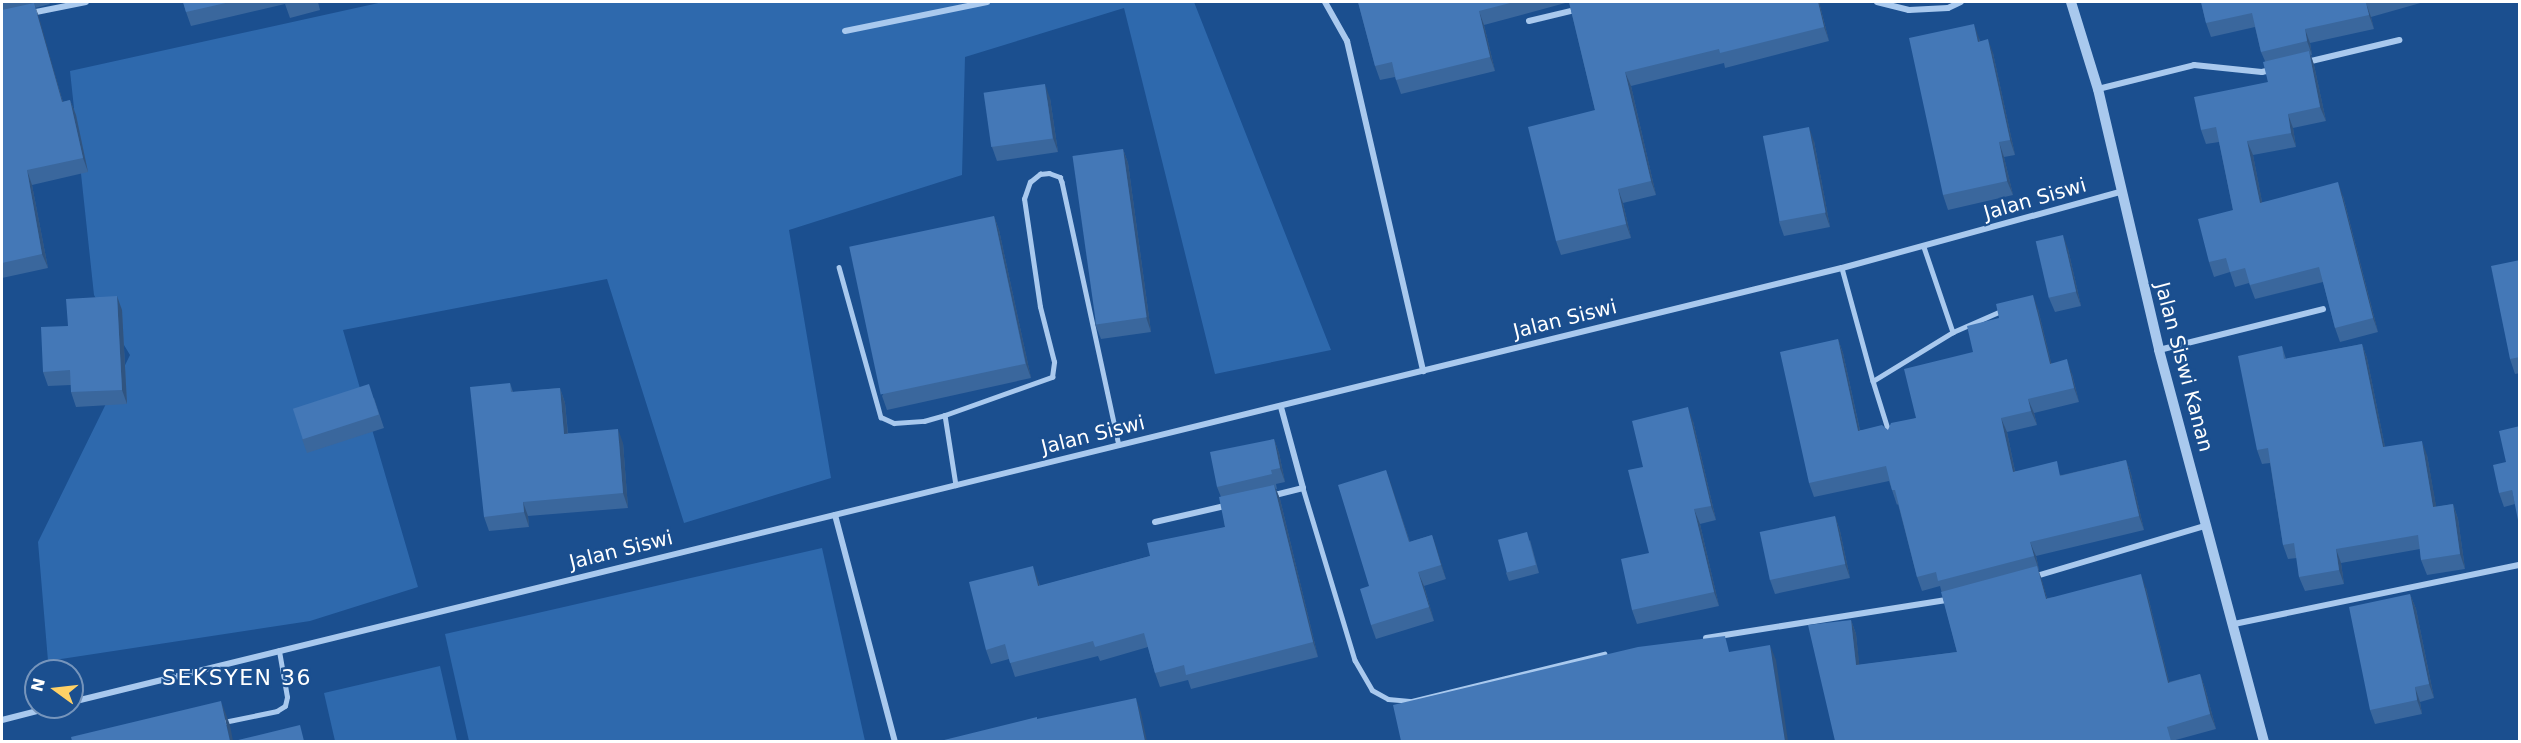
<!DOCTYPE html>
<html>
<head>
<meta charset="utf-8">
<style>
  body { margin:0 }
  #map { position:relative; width:2521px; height:743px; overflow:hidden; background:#1b4f8f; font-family:"DejaVu Sans",sans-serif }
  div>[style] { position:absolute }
  .green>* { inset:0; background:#2e69ad }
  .service>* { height:4.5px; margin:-2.25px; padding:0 2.25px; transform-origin:2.25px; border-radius:2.25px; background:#a9c9ee }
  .minor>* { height:6px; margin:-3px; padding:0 3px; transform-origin:3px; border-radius:3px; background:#a9c9ee }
  .tertiary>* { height:10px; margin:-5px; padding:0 5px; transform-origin:5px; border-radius:5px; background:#a9c9ee }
  .wall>* { inset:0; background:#3a679d }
  .shaded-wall>* { inset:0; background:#305480 }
  .building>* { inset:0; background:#4478b7; transform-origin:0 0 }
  span { translate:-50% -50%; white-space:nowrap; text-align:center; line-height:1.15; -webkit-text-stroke:4.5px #1b4f8f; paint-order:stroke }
  .street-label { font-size:20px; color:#fff }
  .quarter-label { font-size:22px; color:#fff; letter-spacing:1.5px }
  .frame { position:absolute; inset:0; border:3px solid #fff; pointer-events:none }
  .north { position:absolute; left:24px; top:659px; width:60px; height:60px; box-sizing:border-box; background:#1b4f8f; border:2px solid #7695bc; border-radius:50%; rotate:285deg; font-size:16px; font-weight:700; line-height:24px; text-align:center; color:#fff }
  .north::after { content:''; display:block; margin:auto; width:21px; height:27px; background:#ffd166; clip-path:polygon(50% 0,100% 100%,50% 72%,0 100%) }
</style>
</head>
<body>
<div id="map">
  <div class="green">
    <div style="clip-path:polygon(383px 2px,1194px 2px,1331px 350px,1215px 374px,1124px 8px,965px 57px,962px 175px,789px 230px,831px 478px,684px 523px,607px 279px,343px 330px,418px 587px,310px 621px,48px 661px,38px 542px,130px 355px,94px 295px,70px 71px)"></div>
    <div style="clip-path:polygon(822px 548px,865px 741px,469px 741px,445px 634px)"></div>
    <div style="clip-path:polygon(440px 666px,457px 741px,335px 741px,324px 693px)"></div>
  </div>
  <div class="service">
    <div style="left:1924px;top:247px;width:90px;rotate:71.2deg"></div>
    <div style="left:1953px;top:332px;width:55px;rotate:-23.7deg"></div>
    <div style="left:839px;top:267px;width:156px;rotate:74.4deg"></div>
    <div style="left:881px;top:417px;width:14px;rotate:25deg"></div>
    <div style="left:894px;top:423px;width:30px;rotate:-4deg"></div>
    <div style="left:924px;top:421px;width:22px;rotate:-16deg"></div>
    <div style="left:945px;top:415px;width:71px;rotate:81.1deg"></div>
    <div style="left:1842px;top:268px;width:117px;rotate:74.7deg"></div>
    <div style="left:1873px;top:381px;width:53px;rotate:72.6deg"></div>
    <div style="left:1873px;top:381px;width:94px;rotate:-31.5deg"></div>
    <div style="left:945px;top:415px;width:114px;rotate:-19.6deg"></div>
    <div style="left:1052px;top:377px;width:15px;rotate:-82deg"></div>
    <div style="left:1054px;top:362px;width:57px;rotate:-104.3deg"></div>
    <div style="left:1040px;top:307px;width:109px;rotate:-98.4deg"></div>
    <div style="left:1024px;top:199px;width:18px;rotate:-71deg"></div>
    <div style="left:1030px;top:182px;width:13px;rotate:-39deg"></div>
    <div style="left:1040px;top:174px;width:9px;rotate:-6deg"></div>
    <div style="left:1049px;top:173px;width:12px;rotate:20deg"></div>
    <div style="left:1060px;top:177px;width:5px;rotate:68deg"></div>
    <div style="left:1062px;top:182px;width:269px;rotate:77.8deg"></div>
    <div style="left:1303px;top:488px;width:180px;rotate:73.2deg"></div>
    <div style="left:1355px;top:660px;width:34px;rotate:60deg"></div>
    <div style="left:1372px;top:690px;width:18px;rotate:29deg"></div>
    <div style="left:1388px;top:699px;width:24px;rotate:5deg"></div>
    <div style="left:1412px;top:701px;width:198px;rotate:-13.8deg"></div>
    <div style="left:224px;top:722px;width:54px;rotate:-11.7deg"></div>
    <div style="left:277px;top:711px;width:9px;rotate:-32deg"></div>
    <div style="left:285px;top:706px;width:9px;rotate:-77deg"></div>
    <div style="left:287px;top:697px;width:47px;rotate:-99.9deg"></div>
  </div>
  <div class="minor">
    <div style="left:1325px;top:2px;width:45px;rotate:60.6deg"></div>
    <div style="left:1347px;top:41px;width:339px;rotate:77deg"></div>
    <div style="left:1877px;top:2px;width:33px;rotate:14deg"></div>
    <div style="left:1909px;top:10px;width:39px;rotate:-3deg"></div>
    <div style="left:1948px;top:8px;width:14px;rotate:-25deg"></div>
    <div style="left:31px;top:13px;width:56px;rotate:-11.3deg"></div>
    <div style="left:1529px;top:21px;width:51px;rotate:-13.5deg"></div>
    <div style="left:845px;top:31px;width:145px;rotate:-11.5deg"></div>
    <div style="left:2307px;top:62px;width:95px;rotate:-13.4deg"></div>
    <div style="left:2098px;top:89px;width:99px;rotate:-14deg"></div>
    <div style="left:2194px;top:65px;width:68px;rotate:5.9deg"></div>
    <div style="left:2262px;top:72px;width:12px;rotate:-14deg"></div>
    <div style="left:2159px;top:350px;width:169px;rotate:-14deg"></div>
    <div style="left:1271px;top:496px;width:33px;rotate:-14deg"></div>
    <div style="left:1303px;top:488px;width:84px;rotate:-105.2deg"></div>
    <div style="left:835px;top:515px;width:235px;rotate:75.2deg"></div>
    <div style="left:1155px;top:522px;width:76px;rotate:-12.9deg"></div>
    <div style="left:2033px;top:577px;width:182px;rotate:-16.6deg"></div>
    <div style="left:2234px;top:624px;width:292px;rotate:-11.7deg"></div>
    <div style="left:1706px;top:638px;width:248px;rotate:-9deg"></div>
    <div style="left:72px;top:702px;width:1822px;rotate:-13.78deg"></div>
    <div style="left:1842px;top:268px;width:288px;rotate:-15.3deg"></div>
    <div style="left:2px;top:720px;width:53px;rotate:-14.3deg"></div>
  </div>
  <div class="tertiary">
    <div style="left:2071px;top:2px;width:91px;rotate:72.8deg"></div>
    <div style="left:2098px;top:89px;width:268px;rotate:76.8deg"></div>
    <div style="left:2159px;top:350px;width:406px;rotate:75deg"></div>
  </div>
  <div class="wall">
    <div style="clip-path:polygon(2px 2px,49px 2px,50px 4px,35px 8px,63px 102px,70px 100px,76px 115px,88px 172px,32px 185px,48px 268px,2px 278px)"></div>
    <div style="clip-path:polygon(183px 2px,318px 2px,320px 10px,290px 18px,285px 4px,191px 26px,186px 12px)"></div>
    <div style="clip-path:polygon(1358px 2px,1819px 2px,1829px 41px,1725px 68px,1724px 63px,1631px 86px,1656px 195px,1623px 203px,1631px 238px,1561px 255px,1556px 241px,1595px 110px,1569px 2px,1484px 25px,1495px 71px,1401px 94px,1395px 77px,1380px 80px,1375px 66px)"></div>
    <div style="clip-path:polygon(2201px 2px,2424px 2px,2371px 17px,2374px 29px,2310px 43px,2312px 55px,2311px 55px,2314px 65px,2326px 121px,2293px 128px,2296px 147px,2253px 155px,2262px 202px,2343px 196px,2378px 332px,2340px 342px,2335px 328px,2323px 282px,2255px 299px,2249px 283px,2235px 287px,2230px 272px,2214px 277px,2209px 262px,2233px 210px,2219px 142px,2206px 144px,2201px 130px,2268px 82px,2265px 61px,2261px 52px,2255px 27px,2211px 37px,2206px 23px)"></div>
    <div style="clip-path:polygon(1979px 38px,1980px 41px,1993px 53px,2015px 155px,2004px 157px,2013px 195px,1948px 210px,1943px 195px)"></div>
    <div style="clip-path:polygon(1050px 98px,1058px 152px,997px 161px,992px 147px)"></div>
    <div style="clip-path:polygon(1814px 141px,1830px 227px,1784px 236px,1779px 222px)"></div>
    <div style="clip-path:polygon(1123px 149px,1128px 163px,1151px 332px,1101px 339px,1095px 324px)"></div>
    <div style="clip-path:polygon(994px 216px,999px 230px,1031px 378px,887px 410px,882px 396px)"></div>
    <div style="clip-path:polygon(2068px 249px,2081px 306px,2055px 312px,2049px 298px)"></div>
    <div style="clip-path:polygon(2520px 260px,2520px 373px,2515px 374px,2510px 359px)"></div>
    <div style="clip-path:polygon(2038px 309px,2051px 363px,2072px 374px,2079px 402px,2034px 413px,2037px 425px,2007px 432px,2015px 471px,2062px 475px,2126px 460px,2131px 474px,2144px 530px,2036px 556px,2039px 570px,2038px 570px,2047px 598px,2146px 588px,2169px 682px,2200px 674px,2205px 688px,2216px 729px,2172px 741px,1835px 741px,1851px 620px,1856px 634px,1859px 665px,1957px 652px,1940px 586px,1922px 591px,1917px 577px,1898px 504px,1897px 505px,1889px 481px,1814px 497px,1809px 483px,1838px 339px,1843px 353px,1860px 430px,1888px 430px,1916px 418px,1973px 352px)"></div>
    <div style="clip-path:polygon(122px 310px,127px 404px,76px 407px,71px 392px,71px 385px,48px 386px,43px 372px,68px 326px)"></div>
    <div style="clip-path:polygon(2362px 344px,2367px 358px,2385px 447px,2427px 455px,2436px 507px,2453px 504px,2458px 519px,2465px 569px,2427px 575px,2421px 560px,2420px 549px,2341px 563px,2344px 584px,2305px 591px,2299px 577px,2297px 558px,2288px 559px,2283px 545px,2270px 463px,2262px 464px,2257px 450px,2282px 346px,2286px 359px)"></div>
    <div style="clip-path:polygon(510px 383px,513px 392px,560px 388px,565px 403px,568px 433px,623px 443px,628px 508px,528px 516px,529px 527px,489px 531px,484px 517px)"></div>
    <div style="clip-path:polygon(374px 398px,384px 428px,307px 453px,302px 439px)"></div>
    <div style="clip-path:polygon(1693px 421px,1716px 520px,1700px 524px,1719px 606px,1637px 624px,1632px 610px,1649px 553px,1643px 467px)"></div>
    <div style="clip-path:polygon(1274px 439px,1279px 453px,1285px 482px,1276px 484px,1277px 489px,1276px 489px,1280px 499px,1318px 657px,1191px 689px,1188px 680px,1160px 687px,1155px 673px,1148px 647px,1100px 661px,1098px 656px,1015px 677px,1009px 659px,991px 664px,986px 650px,1038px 580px,1040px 586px,1150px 556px,1225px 527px,1221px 497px,1217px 487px)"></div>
    <div style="clip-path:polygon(2506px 462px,2515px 504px,2504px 507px,2499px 493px)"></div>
    <div style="clip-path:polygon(1386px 470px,1410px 542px,1432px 535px,1446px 579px,1424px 586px,1434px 621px,1376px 639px,1371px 625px,1369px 586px)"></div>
    <div style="clip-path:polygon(1835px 516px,1840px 531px,1850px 578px,1775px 594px,1770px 580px)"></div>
    <div style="clip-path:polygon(1530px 540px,1539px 573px,1509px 581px,1506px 573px)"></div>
    <div style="clip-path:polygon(2410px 594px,2416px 609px,2434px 698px,2420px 702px,2422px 714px,2375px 724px,2370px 710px)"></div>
  </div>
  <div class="shaded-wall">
    <div style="clip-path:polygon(1818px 2px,1819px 2px,1829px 41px,1824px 27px)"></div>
    <div style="clip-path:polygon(34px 3px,39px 17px,67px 117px,62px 102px)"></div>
    <div style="clip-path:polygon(2366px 3px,2371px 17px,2374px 29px,2369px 15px)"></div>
    <div style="clip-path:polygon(1479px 11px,1484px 25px,1495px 71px,1490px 57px)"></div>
    <div style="clip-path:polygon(1974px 24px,1979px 38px,1983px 56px,1978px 42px)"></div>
    <div style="clip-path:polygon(2305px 29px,2310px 43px,2312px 55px,2307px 41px)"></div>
    <div style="clip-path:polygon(1988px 39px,1993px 53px,2015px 155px,2010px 140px)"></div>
    <div style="clip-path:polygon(2309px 51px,2314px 65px,2326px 121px,2320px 107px)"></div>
    <div style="clip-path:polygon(1625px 72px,1631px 86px,1656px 195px,1651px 181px)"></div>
    <div style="clip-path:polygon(1045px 84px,1050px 98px,1058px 152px,1053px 138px)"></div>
    <div style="clip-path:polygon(70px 100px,76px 115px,88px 172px,83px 158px)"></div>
    <div style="clip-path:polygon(2288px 114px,2293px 128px,2296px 147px,2291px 133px)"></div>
    <div style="clip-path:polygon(1809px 127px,1814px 141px,1830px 227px,1825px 213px)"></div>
    <div style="clip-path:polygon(2247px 141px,2253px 155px,2265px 217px,2260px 203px)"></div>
    <div style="clip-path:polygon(1999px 142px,2004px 157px,2013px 195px,2007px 181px)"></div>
    <div style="clip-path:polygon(1123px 149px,1128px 163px,1151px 332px,1146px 317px)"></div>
    <div style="clip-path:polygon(27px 170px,32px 185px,48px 268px,42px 254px)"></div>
    <div style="clip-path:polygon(2338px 182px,2343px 196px,2378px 332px,2373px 318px)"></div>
    <div style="clip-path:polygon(1618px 189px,1623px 203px,1631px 238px,1626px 224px)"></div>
    <div style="clip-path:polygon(994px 216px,999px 230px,1031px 378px,1026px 364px)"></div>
    <div style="clip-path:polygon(2063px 235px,2068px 249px,2081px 306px,2076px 292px)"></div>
    <div style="clip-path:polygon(2033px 295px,2038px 309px,2055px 378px,2050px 364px)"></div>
    <div style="clip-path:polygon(117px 296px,122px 310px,127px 404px,122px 390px)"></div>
    <div style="clip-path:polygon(1838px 339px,1843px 353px,1863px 445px,1858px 431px)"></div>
    <div style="clip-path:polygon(2362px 344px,2367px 358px,2388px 462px,2383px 447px)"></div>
    <div style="clip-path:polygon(2067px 359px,2072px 374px,2079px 402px,2074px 388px)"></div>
    <div style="clip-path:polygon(560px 388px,565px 403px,569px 448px,564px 434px)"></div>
    <div style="clip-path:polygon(2028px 399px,2034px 413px,2037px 425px,2031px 411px)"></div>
    <div style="clip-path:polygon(1688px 407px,1693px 421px,1716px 520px,1711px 506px)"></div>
    <div style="clip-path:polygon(2001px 418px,2007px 432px,2018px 486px,2013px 472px)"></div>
    <div style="clip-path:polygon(618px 429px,623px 443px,628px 508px,623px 493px)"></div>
    <div style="clip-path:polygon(1274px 439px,1279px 453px,1285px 482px,1280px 468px)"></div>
    <div style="clip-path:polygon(2422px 441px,2427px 455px,2439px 522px,2433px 507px)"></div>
    <div style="clip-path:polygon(2126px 460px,2131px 474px,2144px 530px,2139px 516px)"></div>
    <div style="clip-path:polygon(1386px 470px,1391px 484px,1414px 556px,1409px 542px)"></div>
    <div style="clip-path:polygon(1274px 485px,1280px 499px,1318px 657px,1313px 642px)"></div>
    <div style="clip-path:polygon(523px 502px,528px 516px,529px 527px,524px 512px)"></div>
    <div style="clip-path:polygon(2453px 504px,2458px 519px,2465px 569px,2460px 554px)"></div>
    <div style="clip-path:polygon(1694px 509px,1700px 524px,1719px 606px,1714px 592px)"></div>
    <div style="clip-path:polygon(1835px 516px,1840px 531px,1850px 578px,1845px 564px)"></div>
    <div style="clip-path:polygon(1432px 535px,1437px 549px,1446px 579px,1441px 565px)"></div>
    <div style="clip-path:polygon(2030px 542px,2036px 556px,2039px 570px,2034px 556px)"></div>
    <div style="clip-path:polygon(2336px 549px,2341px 563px,2344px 584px,2339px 570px)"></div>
    <div style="clip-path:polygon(1033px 566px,1038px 580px,1043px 600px,1038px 586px)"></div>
    <div style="clip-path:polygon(2037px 566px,2042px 580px,2051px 613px,2046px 599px)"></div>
    <div style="clip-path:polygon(1418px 572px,1424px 586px,1434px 621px,1429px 607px)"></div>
    <div style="clip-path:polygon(2141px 574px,2146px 588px,2173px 697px,2168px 683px)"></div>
    <div style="clip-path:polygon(2410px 594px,2416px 609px,2434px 698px,2429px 684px)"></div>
    <div style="clip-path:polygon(1851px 620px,1856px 634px,1861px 680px,1856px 665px)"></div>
    <div style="clip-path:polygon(1770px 645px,1776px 660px,1788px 741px,1785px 741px)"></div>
    <div style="clip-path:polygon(2200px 674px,2205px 688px,2216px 729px,2210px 714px)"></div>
    <div style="clip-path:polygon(2415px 687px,2420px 702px,2422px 714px,2417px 700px)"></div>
    <div style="clip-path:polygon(1136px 698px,1141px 713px,1147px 741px,1145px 741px)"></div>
    <div style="clip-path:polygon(221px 701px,230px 725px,233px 741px,230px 741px)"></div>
  </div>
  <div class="building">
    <div style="clip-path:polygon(183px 2px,230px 2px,186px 12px)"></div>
    <div style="clip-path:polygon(1358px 2px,1514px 2px,1479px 11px,1490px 57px,1396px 80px,1392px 62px,1375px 66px)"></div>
    <div style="clip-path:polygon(1569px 2px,1818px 2px,1824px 27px,1720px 53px,1719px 49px,1625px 72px,1651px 181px,1618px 189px,1626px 224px,1556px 241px,1528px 127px,1595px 110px)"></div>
    <div style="clip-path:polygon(2201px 2px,2373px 2px,2366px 3px,2369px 15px,2305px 29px,2307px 41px,2261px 52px,2252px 13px,2206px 23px)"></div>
    <div style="clip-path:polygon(34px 3px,62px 102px,70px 100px,83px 158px,27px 170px,42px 254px,2px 263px,2px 10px)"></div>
    <div style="clip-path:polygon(1974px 24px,1978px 42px,1988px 39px,2010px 140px,1999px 142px,2007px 181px,1943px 195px,1909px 38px)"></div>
    <div style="clip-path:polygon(2309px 51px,2320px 107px,2288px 114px,2291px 133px,2247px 141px,2260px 203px,2338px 182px,2373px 318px,2335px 328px,2319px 267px,2250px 285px,2245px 268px,2230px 272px,2226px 258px,2209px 262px,2198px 219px,2233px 210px,2216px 127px,2201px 130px,2194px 97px,2268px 82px,2263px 62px)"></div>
    <div style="left:1045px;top:84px;width:55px;height:62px;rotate:82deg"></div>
    <div style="left:1809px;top:127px;width:87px;height:47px;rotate:79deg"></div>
    <div style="left:1123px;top:149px;width:170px;height:51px;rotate:82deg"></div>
    <div style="left:994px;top:216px;width:151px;height:148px;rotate:78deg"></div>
    <div style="left:2063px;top:235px;width:58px;height:28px;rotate:77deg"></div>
    <div style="clip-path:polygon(2520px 260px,2520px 357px,2510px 359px,2491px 266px)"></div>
    <div style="clip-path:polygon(2033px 295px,2050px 364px,2067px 359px,2074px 388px,2028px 399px,2031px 411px,2001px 418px,2013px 472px,2057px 461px,2060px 476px,2126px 460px,2139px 516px,2030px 542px,2034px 556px,1938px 581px,1936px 572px,1917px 577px,1895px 490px,1892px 490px,1886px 466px,1809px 483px,1780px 352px,1838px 339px,1858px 431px,1882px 425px,1888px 430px,1891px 423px,1916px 418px,1904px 369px,1973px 352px,1967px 326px,1999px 318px,1996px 304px)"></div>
    <div style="clip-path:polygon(117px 296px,122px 390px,71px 392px,70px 370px,43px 372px,41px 327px,68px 326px,66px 299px)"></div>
    <div style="clip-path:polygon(2362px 344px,2383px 447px,2422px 441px,2433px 507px,2453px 504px,2460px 554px,2421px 560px,2418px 535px,2336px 549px,2339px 570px,2299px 577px,2294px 543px,2283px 545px,2268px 448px,2257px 450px,2238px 356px,2282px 346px,2284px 359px)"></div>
    <div style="clip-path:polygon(510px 383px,511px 392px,560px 388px,564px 434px,618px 429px,623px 493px,523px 502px,524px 512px,484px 517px,470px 387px)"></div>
    <div style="left:369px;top:384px;width:32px;height:80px;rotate:72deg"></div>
    <div style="clip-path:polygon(1688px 407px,1711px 506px,1694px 509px,1714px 592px,1632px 610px,1621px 559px,1649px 553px,1628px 470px,1643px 467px,1632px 421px)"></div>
    <div style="clip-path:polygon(2520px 426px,2520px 525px,2519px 525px,2512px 490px,2499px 493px,2493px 465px,2506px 462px,2499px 431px)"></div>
    <div style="clip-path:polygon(1274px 439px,1280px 468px,1271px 470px,1272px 474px,1217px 487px,1210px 452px)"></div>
    <div style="clip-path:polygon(1386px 470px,1409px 542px,1432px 535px,1441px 565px,1418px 572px,1429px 607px,1371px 625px,1360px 589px,1369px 586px,1338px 485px)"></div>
    <div style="clip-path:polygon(1274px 485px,1313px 642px,1186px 675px,1184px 665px,1155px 673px,1144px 633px,1095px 647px,1093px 641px,1010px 663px,1005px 644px,986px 650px,969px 582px,1033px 566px,1038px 586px,1150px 556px,1147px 543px,1225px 527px,1219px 497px)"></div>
    <div style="left:1835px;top:516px;width:49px;height:77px;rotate:78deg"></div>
    <div style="left:1527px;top:532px;width:34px;height:30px;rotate:75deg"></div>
    <div style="clip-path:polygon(2037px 566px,2046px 599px,2141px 574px,2168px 683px,2200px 674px,2210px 714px,2167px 727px,2171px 741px,1835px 741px,1808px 625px,1851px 620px,1856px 665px,1957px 652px,1941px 592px)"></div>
    <div style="clip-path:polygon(2410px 594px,2429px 684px,2415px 687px,2417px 700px,2370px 710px,2349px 607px)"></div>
    <div style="clip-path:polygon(1725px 636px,1729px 652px,1770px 645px,1785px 741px,1401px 741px,1393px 705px,1638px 647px)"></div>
    <div style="clip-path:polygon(1136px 698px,1145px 741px,940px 741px,1037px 717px,1037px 719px)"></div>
    <div style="clip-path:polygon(221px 701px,230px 741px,72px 741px,71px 737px)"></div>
    <div style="clip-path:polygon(300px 725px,304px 741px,234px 741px)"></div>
  </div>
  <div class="street-label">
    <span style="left:2035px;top:199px;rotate:-16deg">Jalan Siswi</span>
    <span style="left:1565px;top:319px;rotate:-14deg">Jalan Siswi</span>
    <span style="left:2184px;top:367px;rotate:75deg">Jalan Siswi Kanan</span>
    <span style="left:1093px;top:435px;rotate:-14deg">Jalan Siswi</span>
    <span style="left:621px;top:550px;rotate:-14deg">Jalan Siswi</span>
  </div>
  <div class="quarter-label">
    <span style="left:237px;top:678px">SEKSYEN 36</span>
  </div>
  <div class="frame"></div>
  <div class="north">N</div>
</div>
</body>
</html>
